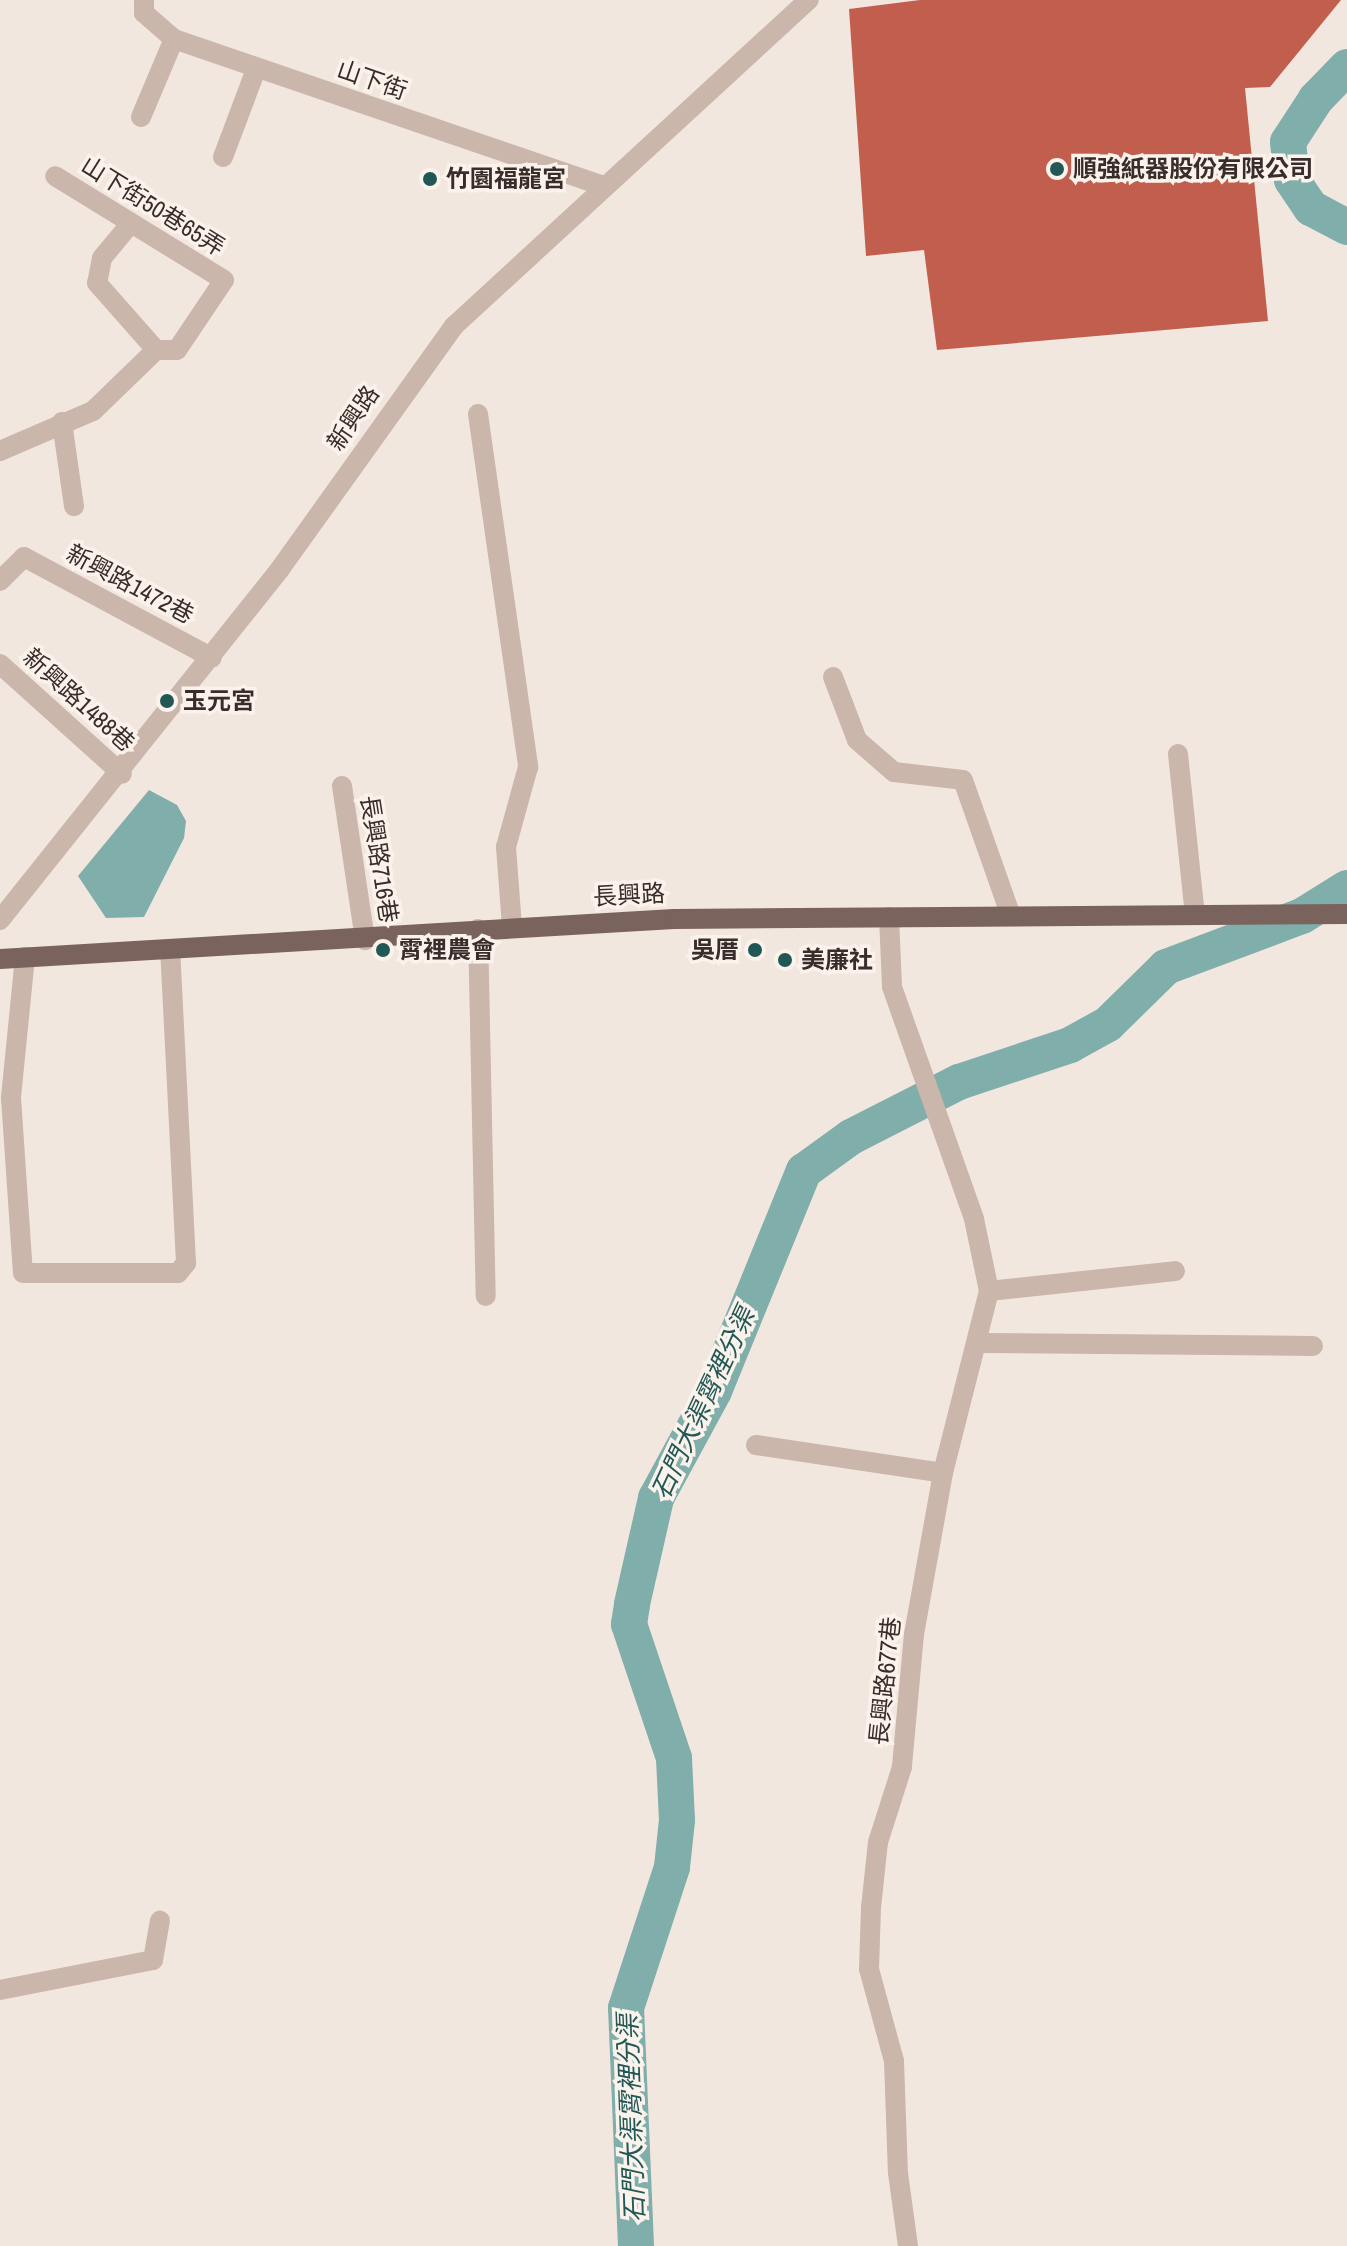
<!DOCTYPE html>
<html>
<head>
<meta charset="utf-8">
<style>
  body { margin:0 }
  #map { position:relative; width:1347px; height:2246px; overflow:hidden; background:#f2e7df; font-family:"Archivo Narrow","Noto Sans TC",sans-serif }
  div>[style] { position:absolute }
  .water>* { inset:0; background:#7faeab }
  .river>* { height:36px; margin:-18px; padding:0 18px; transform-origin:18px; border-radius:18px; background:#7faeab }
  .building>* { inset:0; background:#c15e4d }
  .minor>* { height:20px; margin:-10px; padding:0 10px; transform-origin:10px; border-radius:10px; background:#cab6ab }
  .major>* { height:20px; margin:-10px; padding:0 10px; transform-origin:10px; border-radius:10px; background:#79635c }
  .dots>* { width:22px; height:22px; translate:-50% -50%; box-sizing:border-box; border:4px solid #faf2eb; border-radius:50% }
  span { translate:-50% -50%; white-space:nowrap; text-align:center; line-height:1.15; -webkit-text-stroke:7px #faf2eb; paint-order:stroke }
  .street-label { font-size:24px; color:#382d2a }
  .poi-label { font-size:24px; color:#382d2a; font-weight:700 }
  .left { translate:0 -50%; text-align:left }
  .right { translate:-100% -50%; text-align:right }
  .water-label { font-size:26px; color:#215856; font-style:italic }
</style>
</head>
<body>
<div id="map">
  <div class="water">
    <div style="clip-path:polygon(149px 790px,177px 805px,186px 821px,184px 838px,144px 917px,106px 918px,78px 876px)"></div>
  </div>
  <div class="river">
    <div style="left:1347px;top:67px;width:45px;rotate:134.1deg"></div>
    <div style="left:1316px;top:99px;width:51px;rotate:123.1deg"></div>
    <div style="left:1288px;top:142px;width:38px;rotate:84deg"></div>
    <div style="left:1292px;top:180px;width:34px;rotate:56deg"></div>
    <div style="left:1311px;top:208px;width:41px;rotate:27.8deg"></div>
    <div style="left:636px;top:2246px;width:238px;rotate:-92.4deg"></div>
    <div style="left:626px;top:2008px;width:148px;rotate:-71.9deg"></div>
    <div style="left:672px;top:1867px;width:47px;rotate:-83.9deg"></div>
    <div style="left:677px;top:1820px;width:62px;rotate:-92.8deg"></div>
    <div style="left:674px;top:1758px;width:141px;rotate:-108.6deg"></div>
    <div style="left:629px;top:1624px;width:20px;rotate:-81deg"></div>
    <div style="left:632px;top:1604px;width:109px;rotate:-77.2deg"></div>
    <div style="left:656px;top:1498px;width:122px;rotate:-61.5deg"></div>
    <div style="left:714px;top:1391px;width:238px;rotate:-67.8deg"></div>
    <div style="left:804px;top:1171px;width:58px;rotate:-35.9deg"></div>
    <div style="left:851px;top:1137px;width:121px;rotate:-27deg"></div>
    <div style="left:959px;top:1082px;width:117px;rotate:-18.4deg"></div>
    <div style="left:1070px;top:1045px;width:43px;rotate:-28.9deg"></div>
    <div style="left:1108px;top:1024px;width:81px;rotate:-44.5deg"></div>
    <div style="left:1166px;top:967px;width:145px;rotate:-20.6deg"></div>
    <div style="left:1302px;top:916px;width:53px;rotate:-31.9deg"></div>
  </div>
  <div class="building">
    <div style="clip-path:polygon(920px 0,1341px 0,1270px 87px,1245px 88px,1268px 321px,937px 350px,924px 250px,866px 256px,849px 9px)"></div>
  </div>
  <div class="minor">
    <div style="left:144px;top:0;width:13px;rotate:90deg"></div>
    <div style="left:144px;top:13px;width:40px;rotate:41deg"></div>
    <div style="left:174px;top:39px;width:454px;rotate:18.9deg"></div>
    <div style="left:141px;top:117px;width:85px;rotate:-67.1deg"></div>
    <div style="left:223px;top:157px;width:94px;rotate:-69.4deg"></div>
    <div style="left:131px;top:223px;width:45px;rotate:129.6deg"></div>
    <div style="left:102px;top:258px;width:25px;rotate:101deg"></div>
    <div style="left:97px;top:283px;width:89px;rotate:48.6deg"></div>
    <div style="left:478px;top:414px;width:357px;rotate:81.9deg"></div>
    <div style="left:528px;top:767px;width:83px;rotate:105.4deg"></div>
    <div style="left:506px;top:847px;width:79px;rotate:85.7deg"></div>
    <div style="left:62px;top:422px;width:85px;rotate:81.9deg"></div>
    <div style="left:0;top:451px;width:101px;rotate:-23.3deg"></div>
    <div style="left:93px;top:411px;width:88px;rotate:-44.1deg"></div>
    <div style="left:156px;top:350px;width:21px"></div>
    <div style="left:177px;top:350px;width:84px;rotate:-56.1deg"></div>
    <div style="left:224px;top:280px;width:198px;rotate:-148.4deg"></div>
    <div style="left:0;top:581px;width:34px;rotate:-45deg"></div>
    <div style="left:24px;top:557px;width:213px;rotate:28.2deg"></div>
    <div style="left:0;top:664px;width:164px;rotate:42deg"></div>
    <div style="left:833px;top:677px;width:67px;rotate:69.1deg"></div>
    <div style="left:857px;top:740px;width:49px;rotate:40.9deg"></div>
    <div style="left:894px;top:772px;width:69px;rotate:6.6deg"></div>
    <div style="left:963px;top:780px;width:144px;rotate:70.6deg"></div>
    <div style="left:1178px;top:754px;width:162px;rotate:84deg"></div>
    <div style="left:342px;top:786px;width:156px;rotate:81.5deg"></div>
    <div style="left:889px;top:917px;width:70px;rotate:87.5deg"></div>
    <div style="left:892px;top:987px;width:246px;rotate:70.5deg"></div>
    <div style="left:974px;top:1219px;width:74px;rotate:78.2deg"></div>
    <div style="left:989px;top:1291px;width:188px;rotate:104.2deg"></div>
    <div style="left:943px;top:1473px;width:164px;rotate:100.2deg"></div>
    <div style="left:914px;top:1634px;width:134px;rotate:95.2deg"></div>
    <div style="left:902px;top:1767px;width:79px;rotate:107.7deg"></div>
    <div style="left:878px;top:1842px;width:65px;rotate:96.1deg"></div>
    <div style="left:871px;top:1907px;width:62px;rotate:91.8deg"></div>
    <div style="left:869px;top:1969px;width:95px;rotate:74.8deg"></div>
    <div style="left:894px;top:2061px;width:112px;rotate:88deg"></div>
    <div style="left:898px;top:2173px;width:74px;rotate:82.2deg"></div>
    <div style="left:0;top:920px;width:449px;rotate:-51.4deg"></div>
    <div style="left:280px;top:569px;width:299px;rotate:-54.4deg"></div>
    <div style="left:454px;top:326px;width:482px;rotate:-42.6deg"></div>
    <div style="left:478px;top:929px;width:367px;rotate:88.8deg"></div>
    <div style="left:25px;top:957px;width:142px;rotate:95.7deg"></div>
    <div style="left:11px;top:1098px;width:175px;rotate:86.1deg"></div>
    <div style="left:23px;top:1273px;width:155px"></div>
    <div style="left:178px;top:1273px;width:13px;rotate:-51deg"></div>
    <div style="left:186px;top:1263px;width:314px;rotate:-92.9deg"></div>
    <div style="left:989px;top:1291px;width:187px;rotate:-6.1deg"></div>
    <div style="left:979px;top:1343px;width:334px;rotate:0.5deg"></div>
    <div style="left:756px;top:1445px;width:189px;rotate:8.5deg"></div>
    <div style="left:0;top:1990px;width:156px;rotate:-11.1deg"></div>
    <div style="left:153px;top:1960px;width:40px;rotate:-80deg"></div>
  </div>
  <div class="major">
    <div style="left:0;top:959px;width:675px;rotate:-3.4deg"></div>
    <div style="left:674px;top:919px;width:673px;rotate:-0.43deg"></div>
  </div>
  <div class="dots">
    <div style="left:1057px;top:169px;background:#215856"></div>
    <div style="left:430px;top:179px;background:#215856"></div>
    <div style="left:167px;top:701px;background:#215856"></div>
    <div style="left:383px;top:950px;background:#215856"></div>
    <div style="left:755px;top:950px;background:#215856"></div>
    <div style="left:785px;top:960px;background:#215856"></div>
  </div>
  <div class="street-label">
    <span style="left:372px;top:80px;rotate:19deg">山下街</span>
    <span style="left:153px;top:206px;rotate:32deg">山下街50巷65弄</span>
    <span style="left:353px;top:418px;rotate:-56deg">新興路</span>
    <span style="left:130px;top:584px;rotate:28deg">新興路1472巷</span>
    <span style="left:79px;top:700px;rotate:42deg">新興路1488巷</span>
    <span style="left:379px;top:859px;rotate:81deg">長興路716巷</span>
    <span style="left:629px;top:895px;rotate:-3deg">長興路</span>
    <span style="left:885px;top:1681px;rotate:-84deg">長興路677巷</span>
  </div>
  <div class="poi-label">
    <span class="left" style="left:1073px;top:169px">順強紙器股份有限公司</span>
    <span class="left" style="left:446px;top:179px">竹園福龍宮</span>
    <span class="left" style="left:183px;top:701px">玉元宮</span>
    <span class="left" style="left:399px;top:950px">霄裡農會</span>
    <span class="right" style="left:739px;top:950px">吳厝</span>
    <span class="left" style="left:801px;top:960px">美廉社</span>
  </div>
  <div class="water-label">
    <span style="left:703px;top:1403px;rotate:-65deg">石門大渠霄裡分渠</span>
    <span style="left:631px;top:2118px;rotate:-92deg">石門大渠霄裡分渠</span>
  </div>
</div>
</body>
</html>
